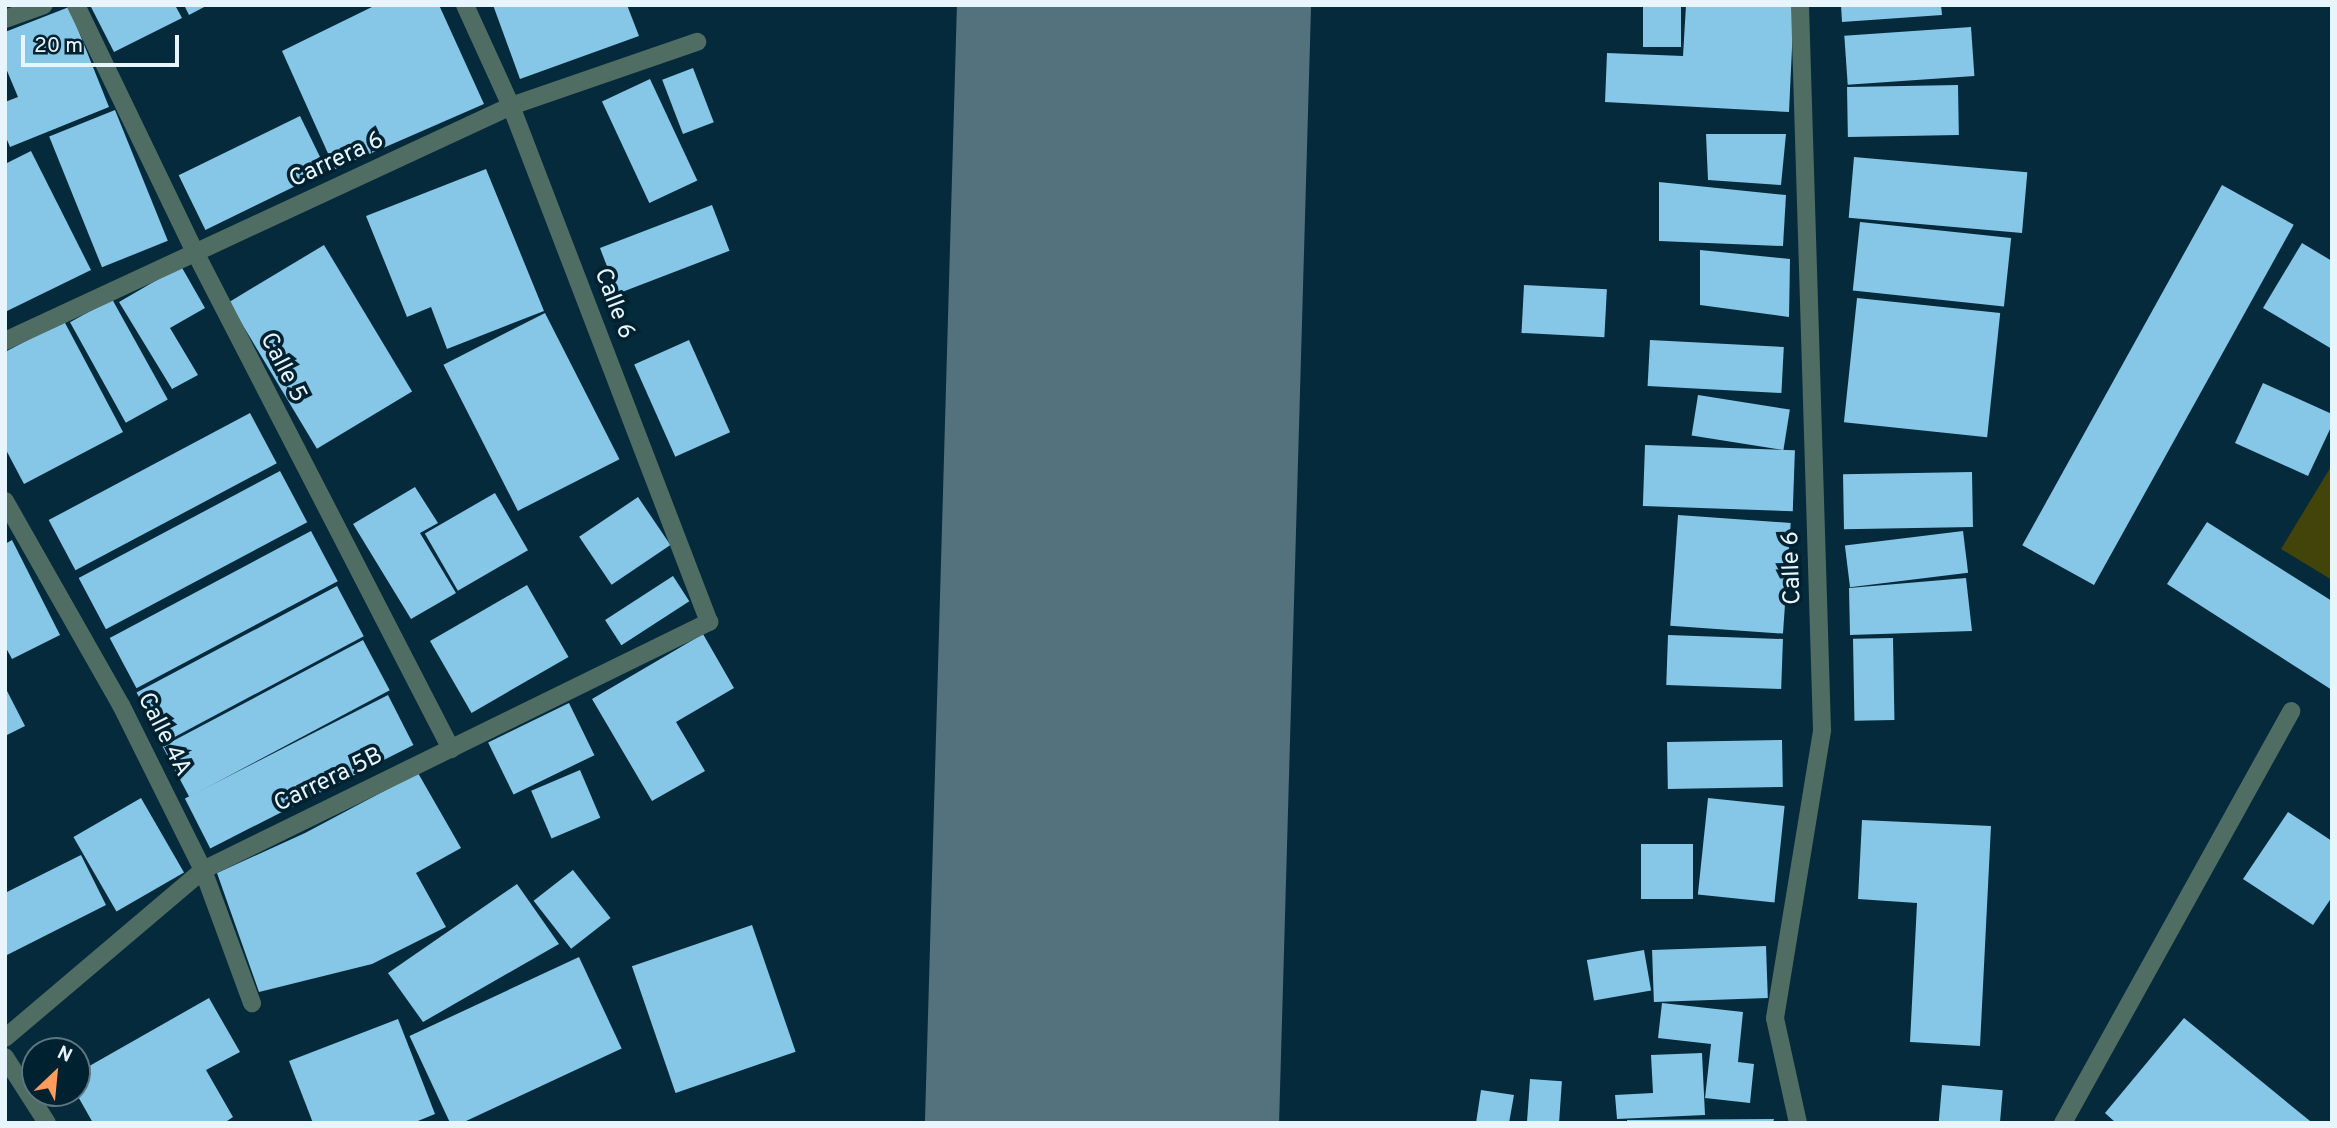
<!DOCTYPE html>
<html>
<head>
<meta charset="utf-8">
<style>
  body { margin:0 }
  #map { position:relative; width:2337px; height:1128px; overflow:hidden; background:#042a3b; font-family:Overpass,sans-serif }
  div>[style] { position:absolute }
  .green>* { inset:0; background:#424409 }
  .runway>* { height:354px; margin:-177px; padding:0 177px; transform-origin:177px; border-radius:177px; background:#54717e }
  .building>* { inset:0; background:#86c6e7; transform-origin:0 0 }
  .street>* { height:18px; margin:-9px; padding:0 9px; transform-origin:9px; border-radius:9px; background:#4f6d63 }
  span { translate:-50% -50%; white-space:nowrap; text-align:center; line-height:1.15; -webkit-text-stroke:7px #002130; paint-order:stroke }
  .street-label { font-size:24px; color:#e8f5fc }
  .frame { position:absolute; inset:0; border:7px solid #e8f5fc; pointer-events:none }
  .north { position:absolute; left:21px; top:1037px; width:70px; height:70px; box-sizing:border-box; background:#002130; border:2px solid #5d7682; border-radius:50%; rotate:26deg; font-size:19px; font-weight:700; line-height:28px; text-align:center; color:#e8f5fc }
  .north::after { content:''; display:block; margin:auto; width:24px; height:32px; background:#ff9b5b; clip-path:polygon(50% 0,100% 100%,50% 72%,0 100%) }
  .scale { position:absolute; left:21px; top:35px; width:158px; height:32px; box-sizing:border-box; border:4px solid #e8f5fc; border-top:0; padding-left:9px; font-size:21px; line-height:24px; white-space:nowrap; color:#e8f5fc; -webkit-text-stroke:5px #002130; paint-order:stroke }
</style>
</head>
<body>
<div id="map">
  <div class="green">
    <div style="clip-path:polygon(2332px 465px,2332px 580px,2281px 549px)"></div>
  </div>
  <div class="runway">
    <div style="left:1102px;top:1123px;width:1118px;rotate:-88.36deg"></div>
  </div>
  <div class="building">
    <div style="clip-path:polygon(90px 5px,175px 5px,182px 18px,114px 52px)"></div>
    <div style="clip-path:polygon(184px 5px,208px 5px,189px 15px)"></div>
    <div style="clip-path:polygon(376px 5px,439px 5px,484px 104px,335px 169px,282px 51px)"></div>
    <div style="clip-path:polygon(493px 5px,627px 5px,639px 36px,520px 79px)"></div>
    <div style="left:1643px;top:5px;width:38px;height:42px"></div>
    <div style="clip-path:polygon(1686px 5px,1794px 5px,1789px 112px,1605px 102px,1607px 53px,1683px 56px)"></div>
    <div style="clip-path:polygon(1841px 5px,1941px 5px,1942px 15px,1842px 22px)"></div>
    <div style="clip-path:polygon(69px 7px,109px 107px,10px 147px,5px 135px,5px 102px,18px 97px,5px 66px,5px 32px)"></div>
    <div style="left:1971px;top:27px;width:49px;height:127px;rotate:86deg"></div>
    <div style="left:693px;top:68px;width:58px;height:33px;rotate:69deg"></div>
    <div style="left:650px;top:79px;width:112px;height:53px;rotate:65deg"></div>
    <div style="left:1958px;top:85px;width:50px;height:111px;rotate:89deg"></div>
    <div style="left:115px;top:110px;width:141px;height:71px;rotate:68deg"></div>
    <div style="left:300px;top:116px;width:61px;height:135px;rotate:64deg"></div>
    <div style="clip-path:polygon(1706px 134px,1786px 134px,1781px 185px,1708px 180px)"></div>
    <div style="clip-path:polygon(31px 151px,91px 270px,5px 312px,5px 164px)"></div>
    <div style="left:1854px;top:157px;width:174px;height:61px;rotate:5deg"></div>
    <div style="clip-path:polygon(486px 169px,544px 311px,447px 349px,431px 307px,407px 317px,366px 216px)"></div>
    <div style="clip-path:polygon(1659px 182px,1786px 195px,1783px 246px,1659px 241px)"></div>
    <div style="left:2222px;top:185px;width:82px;height:412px;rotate:29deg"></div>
    <div style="left:712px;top:205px;width:49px;height:120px;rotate:69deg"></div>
    <div style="left:1860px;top:222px;width:152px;height:69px;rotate:6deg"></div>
    <div style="clip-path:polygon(2302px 243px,2332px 261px,2332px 349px,2263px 308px)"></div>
    <div style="left:324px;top:245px;width:171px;height:111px;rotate:59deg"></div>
    <div style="clip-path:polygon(1700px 250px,1790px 259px,1789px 317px,1700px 305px)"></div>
    <div style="clip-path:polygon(181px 266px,205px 308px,170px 328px,198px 375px,172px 389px,119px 302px)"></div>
    <div style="left:1524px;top:285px;width:83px;height:48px;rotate:3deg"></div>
    <div style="left:1857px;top:298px;width:144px;height:125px;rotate:6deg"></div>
    <div style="left:112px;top:299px;width:115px;height:48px;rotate:61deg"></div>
    <div style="left:545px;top:313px;width:164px;height:114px;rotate:63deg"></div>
    <div style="clip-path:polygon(64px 321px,123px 432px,24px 484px,5px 448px,5px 352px)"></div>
    <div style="left:689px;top:340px;width:101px;height:60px;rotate:66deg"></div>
    <div style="left:1650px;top:340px;width:134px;height:46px;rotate:3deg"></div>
    <div style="clip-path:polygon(2263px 383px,2332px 414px,2332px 425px,2308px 476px,2235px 443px)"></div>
    <div style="left:1698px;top:395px;width:93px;height:41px;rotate:9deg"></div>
    <div style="left:250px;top:413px;width:57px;height:228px;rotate:62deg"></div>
    <div style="left:1645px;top:445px;width:150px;height:61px;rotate:2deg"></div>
    <div style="left:280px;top:471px;width:58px;height:228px;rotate:62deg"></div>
    <div style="left:1972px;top:472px;width:55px;height:129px;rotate:89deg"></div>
    <div style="clip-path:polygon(415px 487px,438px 523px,420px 533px,456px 593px,411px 619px,353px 524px)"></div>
    <div style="left:495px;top:493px;width:66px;height:81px;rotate:60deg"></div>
    <div style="left:638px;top:497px;width:58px;height:71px;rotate:56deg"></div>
    <div style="left:1678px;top:515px;width:113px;height:111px;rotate:4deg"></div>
    <div style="clip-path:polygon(2207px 522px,2332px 601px,2332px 690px,2167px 584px)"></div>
    <div style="left:311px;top:531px;width:57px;height:228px;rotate:62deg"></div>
    <div style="left:1963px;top:531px;width:42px;height:119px;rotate:83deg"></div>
    <div style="clip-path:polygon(12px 540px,60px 635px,12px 659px,5px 646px,5px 544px)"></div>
    <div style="left:673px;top:576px;width:30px;height:81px;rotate:57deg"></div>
    <div style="clip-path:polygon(1966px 578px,1972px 631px,1850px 635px,1849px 588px)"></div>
    <div style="left:527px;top:585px;width:83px;height:112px;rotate:60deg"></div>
    <div style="left:337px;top:586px;width:57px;height:227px;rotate:62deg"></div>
    <div style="clip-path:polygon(703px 634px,734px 688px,676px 722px,705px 771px,652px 801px,592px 699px)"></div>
    <div style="left:1668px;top:635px;width:115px;height:50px;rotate:2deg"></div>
    <div style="left:1893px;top:638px;width:82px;height:40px;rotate:89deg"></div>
    <div style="left:363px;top:640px;width:57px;height:227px;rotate:62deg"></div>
    <div style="clip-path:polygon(5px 687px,25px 726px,5px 736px)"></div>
    <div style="left:388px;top:695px;width:56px;height:228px;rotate:63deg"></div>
    <div style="left:569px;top:703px;width:58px;height:90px;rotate:64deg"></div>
    <div style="left:1782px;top:740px;width:47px;height:115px;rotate:89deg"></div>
    <div style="left:580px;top:770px;width:52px;height:53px;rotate:67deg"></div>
    <div style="clip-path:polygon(418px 773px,461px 848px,416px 873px,446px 927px,372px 964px,259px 992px,217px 873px,305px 833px)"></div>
    <div style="left:141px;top:798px;width:86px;height:78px;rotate:60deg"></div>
    <div style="left:1708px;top:798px;width:77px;height:97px;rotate:6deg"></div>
    <div style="clip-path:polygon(2288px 812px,2332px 841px,2332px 897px,2313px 925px,2243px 879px)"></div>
    <div style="clip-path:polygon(1862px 820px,1991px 826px,1980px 1046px,1910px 1042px,1917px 903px,1858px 899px)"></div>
    <div style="left:1641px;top:844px;width:52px;height:55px"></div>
    <div style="clip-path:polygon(81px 855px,106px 905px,5px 956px,5px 893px)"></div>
    <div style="left:573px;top:870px;width:61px;height:50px;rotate:52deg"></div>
    <div style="clip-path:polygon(517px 884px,559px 944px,423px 1022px,388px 973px)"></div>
    <div style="left:752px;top:925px;width:134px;height:127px;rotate:71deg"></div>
    <div style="left:1766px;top:946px;width:52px;height:114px;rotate:88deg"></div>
    <div style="left:1644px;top:950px;width:41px;height:58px;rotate:80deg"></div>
    <div style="left:579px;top:957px;width:101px;height:187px;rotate:65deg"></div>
    <div style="clip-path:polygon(209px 998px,240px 1052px,206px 1070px,233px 1117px,224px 1123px,93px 1123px,76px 1093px,77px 1073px)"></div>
    <div style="clip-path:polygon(1662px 1003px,1743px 1012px,1738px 1062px,1754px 1064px,1750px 1103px,1705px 1098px,1711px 1044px,1658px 1038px)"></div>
    <div style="clip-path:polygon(2184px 1018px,2310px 1121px,2116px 1123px,2105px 1113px)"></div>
    <div style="clip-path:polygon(398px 1019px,435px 1114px,413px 1123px,313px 1123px,289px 1061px)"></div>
    <div style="clip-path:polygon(1702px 1053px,1705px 1115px,1617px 1119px,1615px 1095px,1653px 1093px,1651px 1055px)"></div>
    <div style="left:1530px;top:1079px;width:32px;height:44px;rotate:4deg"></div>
    <div style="left:1942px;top:1085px;width:61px;height:38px;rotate:5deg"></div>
    <div style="clip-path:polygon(1481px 1090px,1514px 1095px,1509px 1123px,1476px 1123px)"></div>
    <div style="clip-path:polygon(1774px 1119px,1773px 1123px,1627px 1123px,1627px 1120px)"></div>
  </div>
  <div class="street">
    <div style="left:76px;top:5px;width:276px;rotate:64.3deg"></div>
    <div style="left:196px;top:254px;width:557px;rotate:62.74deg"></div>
    <div style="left:5px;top:19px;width:41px;rotate:-19.7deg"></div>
    <div style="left:5px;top:341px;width:558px;rotate:-24.91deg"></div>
    <div style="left:511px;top:106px;width:197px;rotate:-19deg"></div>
    <div style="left:5px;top:501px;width:235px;rotate:60.4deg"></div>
    <div style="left:121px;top:705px;width:184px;rotate:63.6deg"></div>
    <div style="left:203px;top:870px;width:142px;rotate:69.8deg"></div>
    <div style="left:5px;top:1038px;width:260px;rotate:-40.3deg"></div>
    <div style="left:203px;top:870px;width:564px;rotate:-26.11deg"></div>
    <div style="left:709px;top:622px;width:553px;rotate:-110.99deg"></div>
    <div style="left:511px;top:106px;width:111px;rotate:-114.5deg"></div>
    <div style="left:5px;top:1057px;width:78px;rotate:57.5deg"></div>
    <div style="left:1798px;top:1123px;width:107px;rotate:-102.4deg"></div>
    <div style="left:1775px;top:1018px;width:292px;rotate:-80.7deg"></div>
    <div style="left:1822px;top:730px;width:725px;rotate:-91.74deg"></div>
    <div style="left:2063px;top:1123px;width:471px;rotate:-61deg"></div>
  </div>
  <div class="street-label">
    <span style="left:337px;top:161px;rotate:-25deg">Carrera 6</span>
    <span style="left:613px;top:304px;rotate:69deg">Calle 6</span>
    <span style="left:282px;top:368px;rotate:63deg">Calle 5</span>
    <span style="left:1793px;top:568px;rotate:-92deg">Calle 6</span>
    <span style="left:163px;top:735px;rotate:63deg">Calle 4A</span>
    <span style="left:329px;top:781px;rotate:-26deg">Carrera 5B</span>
  </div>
  <div class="frame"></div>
  <div class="north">N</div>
  <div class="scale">20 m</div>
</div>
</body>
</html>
